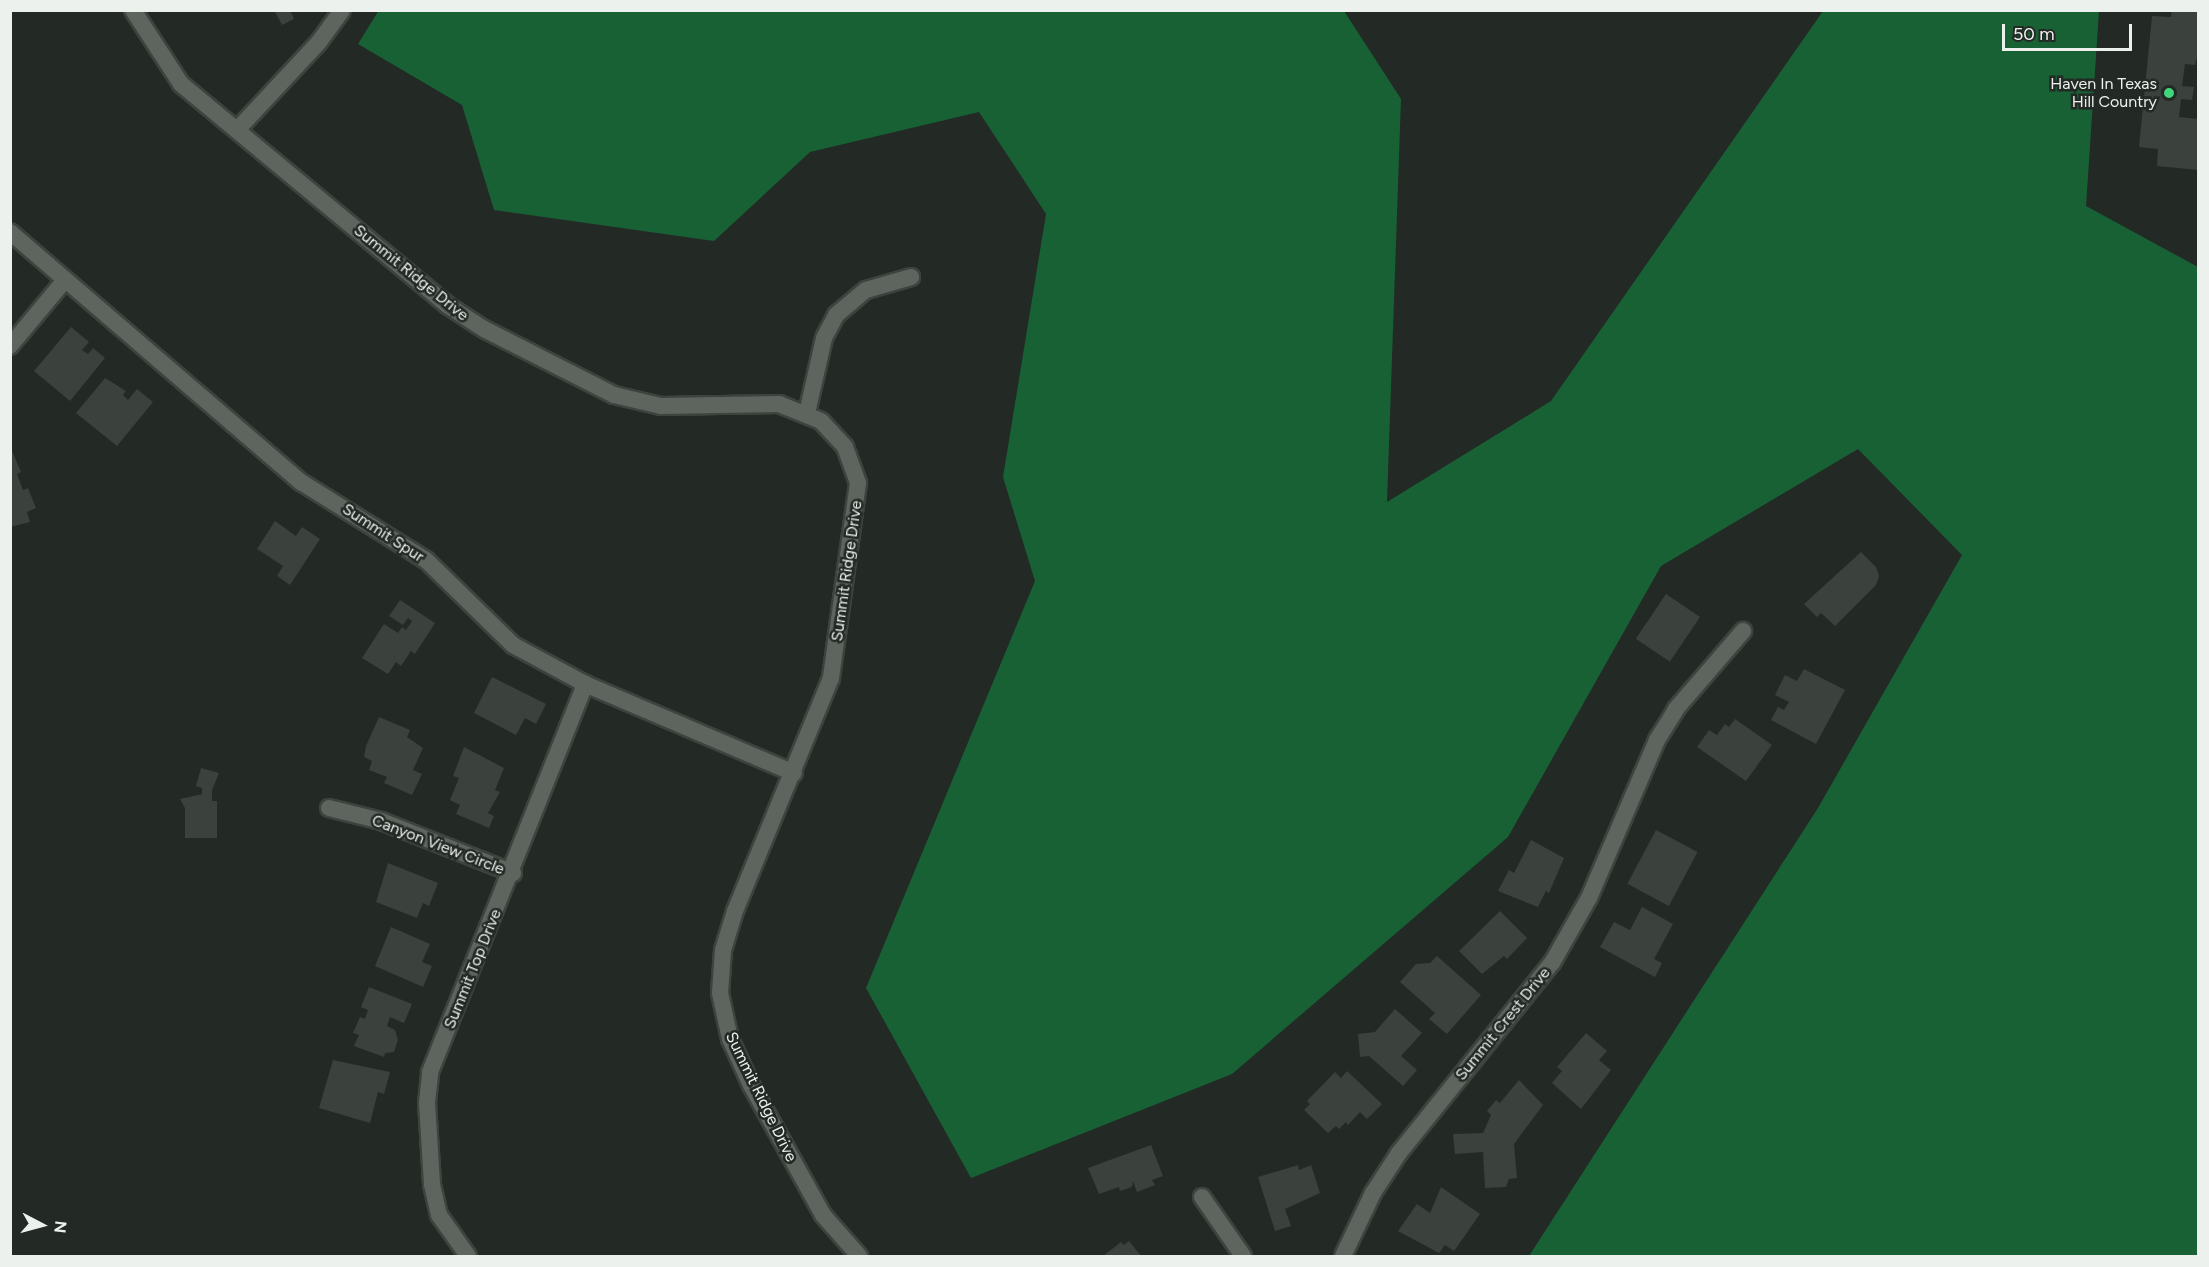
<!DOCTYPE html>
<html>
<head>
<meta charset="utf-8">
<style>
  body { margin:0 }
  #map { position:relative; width:2209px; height:1267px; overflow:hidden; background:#232924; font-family:Figtree,sans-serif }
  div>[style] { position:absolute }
  .forest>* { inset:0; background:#186135 }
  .building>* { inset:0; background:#3b413d; transform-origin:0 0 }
  .roads { filter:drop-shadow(2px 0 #3e433f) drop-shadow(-2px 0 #3e433f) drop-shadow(0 2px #3e433f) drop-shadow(0 -2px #3e433f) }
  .minor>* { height:16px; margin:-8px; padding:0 8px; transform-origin:8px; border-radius:8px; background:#5e655f }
  .dots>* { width:16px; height:16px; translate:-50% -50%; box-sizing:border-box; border:3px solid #232924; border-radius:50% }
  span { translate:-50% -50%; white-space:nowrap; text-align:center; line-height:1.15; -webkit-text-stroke:5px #232924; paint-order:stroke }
  .poi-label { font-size:16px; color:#edf1ee }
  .right { translate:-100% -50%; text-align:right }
  .street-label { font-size:16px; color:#edf1ee }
  .frame { position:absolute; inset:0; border:12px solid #edf1ee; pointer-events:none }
  .north { position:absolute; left:12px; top:1195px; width:60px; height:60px; -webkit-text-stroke:4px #232924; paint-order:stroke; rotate:96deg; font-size:16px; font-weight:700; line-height:24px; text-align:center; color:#edf1ee }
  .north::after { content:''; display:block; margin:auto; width:21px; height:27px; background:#edf1ee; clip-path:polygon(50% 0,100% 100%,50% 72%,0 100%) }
  .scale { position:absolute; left:2002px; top:24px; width:130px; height:27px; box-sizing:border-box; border:3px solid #edf1ee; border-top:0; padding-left:8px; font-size:18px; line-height:21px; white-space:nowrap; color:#edf1ee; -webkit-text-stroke:4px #232924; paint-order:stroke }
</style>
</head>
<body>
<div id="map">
  <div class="forest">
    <div style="clip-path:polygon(379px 10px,1344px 11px,1401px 99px,1387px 502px,1551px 401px,1823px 11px,2099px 11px,2086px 206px,2198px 267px,2198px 1256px,1529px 1256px,1818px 808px,1962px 555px,1858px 449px,1661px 566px,1508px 837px,1232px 1074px,971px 1178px,866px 988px,1035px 581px,1003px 477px,1046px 214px,979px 112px,810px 152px,714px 241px,494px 210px,462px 105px,358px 44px)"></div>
  </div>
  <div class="building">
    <div style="clip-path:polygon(274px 10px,290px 10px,294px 19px,282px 25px)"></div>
    <div style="clip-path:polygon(2172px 10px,2198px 10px,2198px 53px,2195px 65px,2185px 64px,2182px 86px,2194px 87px,2192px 100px,2181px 99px,2179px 117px,2198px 119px,2198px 170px,2157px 166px,2158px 149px,2139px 147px,2152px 16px,2171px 17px)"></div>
    <div style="clip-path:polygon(71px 327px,89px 342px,82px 350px,88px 354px,93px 348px,105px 358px,70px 401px,34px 371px)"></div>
    <div style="clip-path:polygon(105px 378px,126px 391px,123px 395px,128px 400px,137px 389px,153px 402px,117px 446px,76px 413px)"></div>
    <div style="clip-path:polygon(10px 446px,21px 472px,17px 474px,23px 490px,28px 488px,36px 508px,27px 512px,30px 522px,10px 527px)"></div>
    <div style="clip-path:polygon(275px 521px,296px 536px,302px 527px,320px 539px,290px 585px,277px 576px,283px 566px,257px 549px)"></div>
    <div style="clip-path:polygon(1861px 552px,1876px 567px,1879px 576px,1876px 585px,1835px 626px,1821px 613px,1817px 617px,1804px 604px)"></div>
    <div style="left:1666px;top:594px;width:41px;height:54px;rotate:34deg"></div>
    <div style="clip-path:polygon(400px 600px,435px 623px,415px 654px,411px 651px,401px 666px,396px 662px,388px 674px,362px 658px,384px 624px,398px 633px,402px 627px,406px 630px,412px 621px,408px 618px,403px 625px,389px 616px)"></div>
    <div style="clip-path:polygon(1804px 669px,1845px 690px,1816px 744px,1771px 720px,1778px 707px,1784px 710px,1789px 702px,1775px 695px,1785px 675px,1797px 681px)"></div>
    <div style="clip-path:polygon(492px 677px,546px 704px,536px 724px,525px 718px,516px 735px,474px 713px)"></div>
    <div style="clip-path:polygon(379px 717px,410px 730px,407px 737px,423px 748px,413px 770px,422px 774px,412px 795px,384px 783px,387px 777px,369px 770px,372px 761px,364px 757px,366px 746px)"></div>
    <div style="clip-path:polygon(1735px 719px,1772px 745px,1746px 781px,1697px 747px,1709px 730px,1717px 735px,1725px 724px,1729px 727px)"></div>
    <div style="clip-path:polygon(464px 747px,504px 768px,495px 790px,500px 792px,488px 813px,494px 816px,489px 828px,456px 814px,460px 805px,450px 800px,459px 778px,453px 776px)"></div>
    <div style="clip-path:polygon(201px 768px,219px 773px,212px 790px,212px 801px,217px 801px,217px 838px,185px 838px,185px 808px,180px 799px,202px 794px,202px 788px,196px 786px)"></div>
    <div style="left:1656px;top:830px;width:47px;height:61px;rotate:28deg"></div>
    <div style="clip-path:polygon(1531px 840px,1564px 858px,1549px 893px,1546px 891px,1538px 907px,1498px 891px,1509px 870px,1514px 873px)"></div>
    <div style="clip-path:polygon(388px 863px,438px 883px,429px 906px,423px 903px,417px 918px,376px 902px)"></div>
    <div style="clip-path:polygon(1642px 907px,1673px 924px,1654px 959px,1662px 963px,1655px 977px,1600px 947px,1614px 922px,1630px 930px)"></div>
    <div style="clip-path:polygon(1500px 911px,1527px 938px,1507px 959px,1504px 956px,1482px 974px,1459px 951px)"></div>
    <div style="clip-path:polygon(391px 927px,430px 944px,422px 962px,432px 966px,423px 987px,375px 966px)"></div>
    <div style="clip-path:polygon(1437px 956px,1481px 995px,1447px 1034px,1429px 1019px,1435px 1013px,1400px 982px,1416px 964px,1430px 963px)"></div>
    <div style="clip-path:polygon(369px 987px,412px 1004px,404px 1023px,390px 1017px,387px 1026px,395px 1030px,398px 1040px,394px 1052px,385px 1053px,384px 1057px,354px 1046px,359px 1035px,353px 1033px,360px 1017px,365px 1019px,368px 1010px,361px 1007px)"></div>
    <div style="clip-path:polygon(1395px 1009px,1422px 1033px,1401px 1056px,1417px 1070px,1403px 1086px,1369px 1056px,1360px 1057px,1358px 1034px,1375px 1032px)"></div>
    <div style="clip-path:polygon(1586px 1033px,1607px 1051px,1599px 1060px,1611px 1070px,1581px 1109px,1552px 1083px,1562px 1071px,1557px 1067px)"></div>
    <div style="clip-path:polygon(333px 1060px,390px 1072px,384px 1094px,378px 1092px,370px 1123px,319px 1108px)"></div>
    <div style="clip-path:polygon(1347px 1071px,1382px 1104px,1367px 1119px,1360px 1112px,1348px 1125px,1346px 1122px,1339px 1129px,1336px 1126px,1328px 1133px,1304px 1110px,1310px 1104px,1307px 1101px,1335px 1072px,1341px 1078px)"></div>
    <div style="clip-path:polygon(1519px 1080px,1543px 1105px,1514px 1144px,1517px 1178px,1509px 1179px,1506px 1187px,1485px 1188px,1483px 1152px,1455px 1154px,1453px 1134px,1483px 1133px,1491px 1115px,1487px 1111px,1496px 1100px,1500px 1103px)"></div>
    <div style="clip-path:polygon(1151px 1145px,1163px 1176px,1152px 1180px,1155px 1185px,1137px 1192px,1133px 1181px,1132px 1187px,1120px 1191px,1119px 1187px,1099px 1194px,1088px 1168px)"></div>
    <div style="clip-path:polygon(1298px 1165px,1299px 1170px,1311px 1165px,1320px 1193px,1285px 1209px,1291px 1226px,1275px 1231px,1258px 1177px)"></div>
    <div style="clip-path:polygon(1441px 1187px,1480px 1214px,1454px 1251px,1445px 1245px,1439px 1253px,1398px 1231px,1417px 1204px,1430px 1213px)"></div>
    <div style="clip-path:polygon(1129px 1241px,1141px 1256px,1103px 1256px,1121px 1242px,1124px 1245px)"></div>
  </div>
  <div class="roads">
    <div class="minor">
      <div style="left:133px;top:10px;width:88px;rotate:57deg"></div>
      <div style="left:181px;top:84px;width:346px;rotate:39.7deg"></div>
      <div style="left:447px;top:305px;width:44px;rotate:33deg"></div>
      <div style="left:484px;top:329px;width:146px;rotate:26.9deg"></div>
      <div style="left:614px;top:395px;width:48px;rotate:13.2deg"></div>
      <div style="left:661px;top:406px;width:118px;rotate:-1deg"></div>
      <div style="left:779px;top:404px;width:45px;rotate:22deg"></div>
      <div style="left:821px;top:421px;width:35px;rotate:47deg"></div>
      <div style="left:845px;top:447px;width:38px;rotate:70deg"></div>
      <div style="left:858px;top:483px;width:197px;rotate:97.9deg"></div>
      <div style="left:831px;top:678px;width:252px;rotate:112.4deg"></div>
      <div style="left:735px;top:911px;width:41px;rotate:107.1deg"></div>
      <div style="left:723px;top:950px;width:43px;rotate:94deg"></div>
      <div style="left:720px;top:993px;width:47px;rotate:77.7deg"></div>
      <div style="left:730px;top:1039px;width:51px;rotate:65.5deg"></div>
      <div style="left:751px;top:1085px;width:149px;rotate:61deg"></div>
      <div style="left:823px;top:1215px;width:55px;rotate:48.7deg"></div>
      <div style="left:237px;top:130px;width:120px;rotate:-47deg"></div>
      <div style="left:319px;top:42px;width:39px;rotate:-54deg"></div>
      <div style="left:10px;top:232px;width:384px;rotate:40.7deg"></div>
      <div style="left:301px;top:482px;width:147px;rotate:32deg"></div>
      <div style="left:426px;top:560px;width:122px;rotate:44.3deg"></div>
      <div style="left:513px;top:645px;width:82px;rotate:28.4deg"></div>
      <div style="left:585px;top:684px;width:227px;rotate:23.1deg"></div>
      <div style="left:10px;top:346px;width:86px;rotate:-50.2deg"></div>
      <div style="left:807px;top:413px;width:77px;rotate:-77.2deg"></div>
      <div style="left:824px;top:338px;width:26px;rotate:-62deg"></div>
      <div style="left:836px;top:315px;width:39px;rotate:-40deg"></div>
      <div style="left:866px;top:290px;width:47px;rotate:-16.1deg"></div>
      <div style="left:329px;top:808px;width:54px;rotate:14deg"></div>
      <div style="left:381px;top:821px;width:142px;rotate:21.5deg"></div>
      <div style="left:1202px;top:1197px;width:72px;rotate:55.2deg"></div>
      <div style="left:468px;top:1256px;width:50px;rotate:-125.3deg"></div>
      <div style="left:439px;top:1215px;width:32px;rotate:-103deg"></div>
      <div style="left:432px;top:1184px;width:81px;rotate:-93.5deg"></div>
      <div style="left:427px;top:1103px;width:31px;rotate:-84deg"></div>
      <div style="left:430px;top:1072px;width:418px;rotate:-68.2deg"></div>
      <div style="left:1343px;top:1256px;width:70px;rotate:-64.5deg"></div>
      <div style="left:1373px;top:1193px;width:48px;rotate:-57deg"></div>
      <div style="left:1399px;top:1153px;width:244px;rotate:-51.2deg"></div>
      <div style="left:1552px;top:963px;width:75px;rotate:-60.4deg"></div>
      <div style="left:1589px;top:898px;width:172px;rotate:-66.7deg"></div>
      <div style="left:1657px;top:740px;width:36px;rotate:-58deg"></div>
      <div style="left:1676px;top:709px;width:103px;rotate:-49.3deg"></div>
    </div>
  </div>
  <div class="dots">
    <div style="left:2169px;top:93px;background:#40d77c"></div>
  </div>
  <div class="poi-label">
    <span class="right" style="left:2157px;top:93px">Haven In Texas<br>Hill Country</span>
  </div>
  <div class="street-label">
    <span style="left:411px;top:273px;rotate:39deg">Summit Ridge Drive</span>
    <span style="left:383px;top:533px;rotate:33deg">Summit Spur</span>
    <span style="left:847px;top:571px;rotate:-82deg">Summit Ridge Drive</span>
    <span style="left:438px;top:845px;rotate:21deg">Canyon View Circle</span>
    <span style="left:473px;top:969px;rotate:-68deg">Summit Top Drive</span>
    <span style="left:1503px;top:1024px;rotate:-51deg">Summit Crest Drive</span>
    <span style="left:761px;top:1097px;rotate:64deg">Summit Ridge Drive</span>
  </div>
  <div class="frame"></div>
  <div class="north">N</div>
  <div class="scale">50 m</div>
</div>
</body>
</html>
